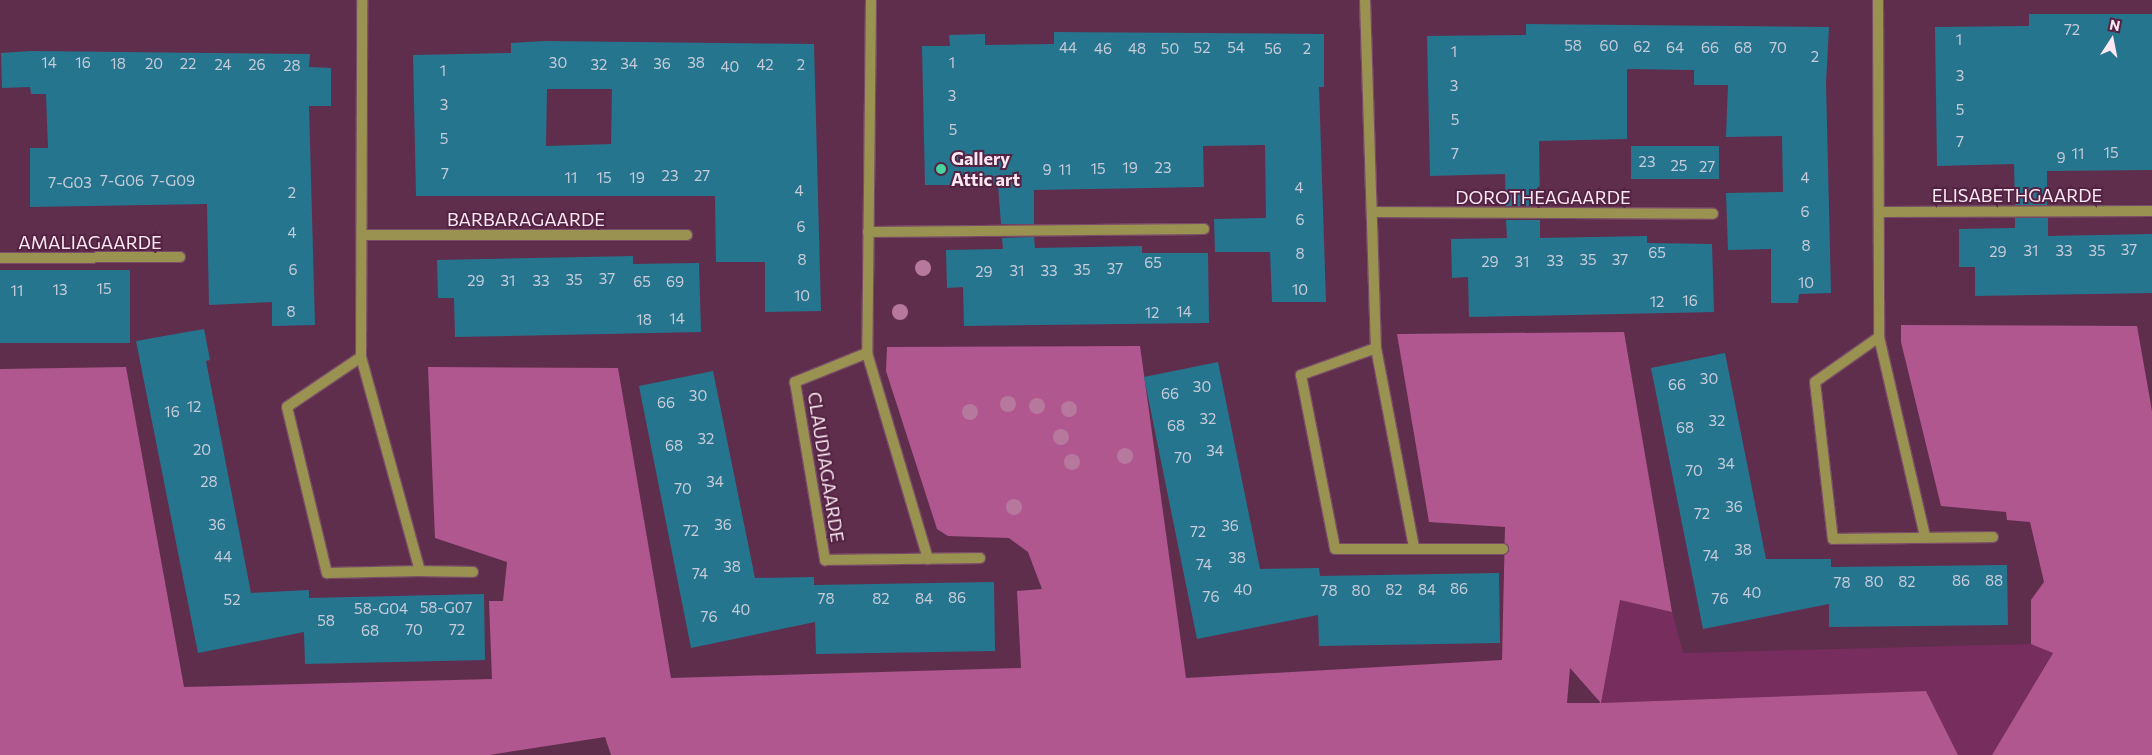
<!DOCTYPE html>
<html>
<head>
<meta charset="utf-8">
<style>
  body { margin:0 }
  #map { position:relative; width:2152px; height:755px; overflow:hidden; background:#602e4d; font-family:Commissioner,sans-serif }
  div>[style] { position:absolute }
  .green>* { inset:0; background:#772d5d }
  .forest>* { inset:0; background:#b0578f }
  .building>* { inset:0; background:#26758e; transform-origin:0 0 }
  .roads { filter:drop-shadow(1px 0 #794c67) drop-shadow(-1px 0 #794c67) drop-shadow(0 1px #794c67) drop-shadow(0 -1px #794c67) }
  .lane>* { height:10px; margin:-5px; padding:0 5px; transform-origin:5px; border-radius:5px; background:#999250 }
  .street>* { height:10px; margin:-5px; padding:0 5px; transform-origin:5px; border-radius:5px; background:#999250 }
  .trees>* { width:16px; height:16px; margin:-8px; border-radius:50%; background:#b7789e }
  .dots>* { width:14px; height:14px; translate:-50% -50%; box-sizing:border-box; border:2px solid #542343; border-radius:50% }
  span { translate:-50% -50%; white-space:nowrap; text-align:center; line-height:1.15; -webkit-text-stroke:4px #542343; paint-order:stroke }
  .number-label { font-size:15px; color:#c6cbd9 }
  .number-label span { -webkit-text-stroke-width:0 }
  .poi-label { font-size:18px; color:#fbe8f2; font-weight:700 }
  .left { translate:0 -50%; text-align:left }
  .street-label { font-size:18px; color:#fbe8f2 }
  .north { position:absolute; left:2087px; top:15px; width:50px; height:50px; -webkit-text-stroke:4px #542343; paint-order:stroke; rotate:11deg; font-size:14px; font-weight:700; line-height:20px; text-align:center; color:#fbe8f2 }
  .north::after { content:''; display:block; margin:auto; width:18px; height:22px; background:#fbe8f2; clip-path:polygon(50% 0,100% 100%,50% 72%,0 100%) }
</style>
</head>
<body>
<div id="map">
  <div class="green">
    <div style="clip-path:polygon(1620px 600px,1672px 612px,1683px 653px,2031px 644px,2053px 652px,1992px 755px,1958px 755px,1926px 691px,1601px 703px)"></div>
  </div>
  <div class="forest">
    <div style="clip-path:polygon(1901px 325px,2137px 326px,2152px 411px,2152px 755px,1992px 755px,2053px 653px,2031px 644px,2031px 600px,2044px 582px,2030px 522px,2007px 520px,2006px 512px,1941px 506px,1901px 342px)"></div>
    <div style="clip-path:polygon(evenodd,1624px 332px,1672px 612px,1620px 600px,1601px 703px,1926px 691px,1958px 755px,611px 755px,605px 737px,489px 755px,0 755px,0 369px,126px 367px,184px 687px,492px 679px,489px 601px,503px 601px,507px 562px,435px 538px,428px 367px,618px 368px,671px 678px,1021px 668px,1017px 591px,1042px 589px,1028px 552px,1009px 538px,948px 536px,937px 529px,886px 371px,887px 347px,1140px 346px,1186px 678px,1502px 660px,1505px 527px,1429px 522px,1397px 334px,1624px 332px,1570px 668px,1600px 702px,1600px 703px,1567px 703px,1570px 668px)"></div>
  </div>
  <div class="building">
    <div style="clip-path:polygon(2029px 14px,2152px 14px,2152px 170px,2047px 171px,2047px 205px,2015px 205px,2014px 164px,1937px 166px,1935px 27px,2029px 26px)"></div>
    <div style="clip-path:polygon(1526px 24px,1829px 27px,1826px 83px,1831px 293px,1799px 294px,1798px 303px,1771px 303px,1771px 249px,1728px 250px,1726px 193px,1783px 192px,1782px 136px,1726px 137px,1728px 85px,1694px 85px,1694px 70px,1627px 69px,1627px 139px,1539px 141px,1540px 206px,1506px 206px,1505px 174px,1430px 176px,1427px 36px,1526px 35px)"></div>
    <div style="clip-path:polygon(1054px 32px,1324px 34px,1324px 87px,1319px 87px,1326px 302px,1272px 302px,1270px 252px,1215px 252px,1214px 219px,1266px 218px,1265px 145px,1203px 146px,1204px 187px,1034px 190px,1034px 224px,1001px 224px,998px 185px,925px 185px,922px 46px,950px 46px,949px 35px,985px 34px,985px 45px,1054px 44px)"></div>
    <div style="clip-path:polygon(evenodd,545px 41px,814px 44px,821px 311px,765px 312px,765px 262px,716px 262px,715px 196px,416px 196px,413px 55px,511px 53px,511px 43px,545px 41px,547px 89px,612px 89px,611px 144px,546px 146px,547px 89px)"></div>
    <div style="clip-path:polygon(31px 51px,310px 54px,309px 67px,331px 68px,331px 106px,309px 106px,315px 325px,272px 326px,272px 302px,209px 305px,207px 204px,30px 207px,30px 148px,48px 148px,46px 94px,31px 94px,30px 87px,2px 88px,1px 53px)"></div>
    <div style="left:1719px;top:146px;width:33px;height:88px;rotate:90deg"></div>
    <div style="clip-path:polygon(2015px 218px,2048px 218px,2048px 236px,2152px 234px,2152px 293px,1975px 296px,1975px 267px,1959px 267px,1959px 229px,2015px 228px)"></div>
    <div style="clip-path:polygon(1506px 220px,1540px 220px,1540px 238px,1647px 236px,1647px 243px,1712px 244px,1714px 312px,1469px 317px,1468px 277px,1452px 278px,1451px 239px,1507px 238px)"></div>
    <div style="clip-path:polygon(1034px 237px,1035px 248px,1142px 246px,1142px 253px,1208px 253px,1209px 323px,964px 326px,963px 287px,947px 288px,946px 250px,1003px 249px,1002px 238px)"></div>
    <div style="clip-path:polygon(633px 256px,633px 264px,699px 263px,701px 332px,455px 337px,454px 298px,438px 298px,437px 260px)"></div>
    <div style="left:130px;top:270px;width:73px;height:130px;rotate:90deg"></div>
    <div style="clip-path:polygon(204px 329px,210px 360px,206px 361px,251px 593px,309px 590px,309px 598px,484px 594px,485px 660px,305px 664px,304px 632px,198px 653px,136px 341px)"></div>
    <div style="clip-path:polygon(1725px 353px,1766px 559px,1831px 559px,1831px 567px,2007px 565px,2008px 625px,1829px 627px,1829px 604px,1703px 629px,1651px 368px)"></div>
    <div style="clip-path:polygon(1218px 362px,1260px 569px,1319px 568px,1320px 576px,1499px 573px,1500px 643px,1319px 646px,1318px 615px,1197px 639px,1144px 377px)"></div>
    <div style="clip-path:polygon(713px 371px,755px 578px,814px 577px,814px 585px,994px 582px,995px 651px,816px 654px,815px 622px,691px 648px,639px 386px)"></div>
  </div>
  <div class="roads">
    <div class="lane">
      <div style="left:1372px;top:212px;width:341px;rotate:0.3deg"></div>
      <div style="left:1882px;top:212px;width:270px;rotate:-0.2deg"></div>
      <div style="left:868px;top:232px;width:336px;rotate:-0.5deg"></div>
      <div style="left:364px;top:235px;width:323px"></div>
      <div style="left:0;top:258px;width:180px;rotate:-0.3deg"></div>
    </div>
    <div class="street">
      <div style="left:871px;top:0;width:353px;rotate:90.6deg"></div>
      <div style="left:867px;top:353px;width:215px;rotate:73.5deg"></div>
      <div style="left:1365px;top:0;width:348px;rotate:88.2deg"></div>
      <div style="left:1376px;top:348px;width:203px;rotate:79.2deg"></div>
      <div style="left:1878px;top:0;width:337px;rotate:89.8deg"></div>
      <div style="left:1879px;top:337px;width:205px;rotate:77deg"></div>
      <div style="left:1879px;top:337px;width:78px;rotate:144.9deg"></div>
      <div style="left:1815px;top:382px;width:158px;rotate:83.5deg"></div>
      <div style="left:1833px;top:539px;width:160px;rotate:-0.7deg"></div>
      <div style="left:1376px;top:348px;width:80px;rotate:160.2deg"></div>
      <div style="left:1301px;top:375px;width:177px;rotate:78.9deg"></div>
      <div style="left:1335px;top:549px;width:168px"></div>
      <div style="left:867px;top:353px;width:78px;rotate:158.1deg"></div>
      <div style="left:795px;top:382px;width:181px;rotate:80.4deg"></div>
      <div style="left:825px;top:560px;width:155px;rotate:-0.7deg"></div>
      <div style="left:361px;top:357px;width:89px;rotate:146deg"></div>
      <div style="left:287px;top:407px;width:171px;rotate:76.5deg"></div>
      <div style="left:327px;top:573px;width:93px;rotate:-1.2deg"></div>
      <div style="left:420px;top:571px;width:222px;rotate:-105.4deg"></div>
      <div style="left:361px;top:357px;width:357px;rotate:-89.8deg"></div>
      <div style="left:420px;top:571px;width:53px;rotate:1.1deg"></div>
    </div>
  </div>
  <div class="trees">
    <div style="left:923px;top:268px"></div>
    <div style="left:900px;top:312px"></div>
    <div style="left:1008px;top:404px"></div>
    <div style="left:1037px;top:406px"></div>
    <div style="left:1069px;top:409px"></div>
    <div style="left:970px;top:412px"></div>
    <div style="left:1061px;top:437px"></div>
    <div style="left:1125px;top:456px"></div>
    <div style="left:1072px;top:462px"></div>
    <div style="left:1014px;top:507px"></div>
  </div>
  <div class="dots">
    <div style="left:941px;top:169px;background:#47d49e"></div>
  </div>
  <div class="number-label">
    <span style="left:2072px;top:30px">72</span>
    <span style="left:1959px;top:40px">1</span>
    <span style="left:1573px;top:46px">58</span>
    <span style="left:1609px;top:46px">60</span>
    <span style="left:1642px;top:47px">62</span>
    <span style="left:1068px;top:48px">44</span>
    <span style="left:1202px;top:48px">52</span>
    <span style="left:1236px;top:48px">54</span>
    <span style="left:1675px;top:48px">64</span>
    <span style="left:1710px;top:48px">66</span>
    <span style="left:1743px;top:48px">68</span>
    <span style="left:1778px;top:48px">70</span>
    <span style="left:1103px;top:49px">46</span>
    <span style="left:1137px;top:49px">48</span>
    <span style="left:1170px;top:49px">50</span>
    <span style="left:1273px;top:49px">56</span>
    <span style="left:1307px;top:49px">2</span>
    <span style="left:1454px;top:52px">1</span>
    <span style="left:1815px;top:57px">2</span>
    <span style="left:49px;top:63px">14</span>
    <span style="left:83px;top:63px">16</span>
    <span style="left:558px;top:63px">30</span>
    <span style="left:696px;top:63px">38</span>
    <span style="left:952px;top:63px">1</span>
    <span style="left:118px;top:64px">18</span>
    <span style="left:154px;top:64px">20</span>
    <span style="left:188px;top:64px">22</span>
    <span style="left:629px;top:64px">34</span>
    <span style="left:662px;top:64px">36</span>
    <span style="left:223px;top:65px">24</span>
    <span style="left:257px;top:65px">26</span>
    <span style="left:599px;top:65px">32</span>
    <span style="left:765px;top:65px">42</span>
    <span style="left:801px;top:65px">2</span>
    <span style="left:292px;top:66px">28</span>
    <span style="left:730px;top:67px">40</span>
    <span style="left:443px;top:71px">1</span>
    <span style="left:1960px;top:76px">3</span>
    <span style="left:1454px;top:86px">3</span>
    <span style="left:952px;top:96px">3</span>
    <span style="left:444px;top:105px">3</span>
    <span style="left:1960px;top:110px">5</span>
    <span style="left:1455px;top:120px">5</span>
    <span style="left:953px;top:130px">5</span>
    <span style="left:444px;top:139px">5</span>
    <span style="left:1960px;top:142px">7</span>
    <span style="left:2111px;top:153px">15</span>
    <span style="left:1455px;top:154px">7</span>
    <span style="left:2078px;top:154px">11</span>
    <span style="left:2061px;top:158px">9</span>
    <span style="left:1647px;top:162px">23</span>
    <span style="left:1679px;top:166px">25</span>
    <span style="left:1707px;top:167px">27</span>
    <span style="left:1130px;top:168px">19</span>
    <span style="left:1163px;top:168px">23</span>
    <span style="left:1098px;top:169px">15</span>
    <span style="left:1047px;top:170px">9</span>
    <span style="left:1065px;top:170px">11</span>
    <span style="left:445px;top:174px">7</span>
    <span style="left:670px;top:176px">23</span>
    <span style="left:702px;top:176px">27</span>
    <span style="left:571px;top:178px">11</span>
    <span style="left:604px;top:178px">15</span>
    <span style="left:637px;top:178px">19</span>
    <span style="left:1805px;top:178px">4</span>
    <span style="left:122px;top:181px">7-G06</span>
    <span style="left:173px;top:181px">7-G09</span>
    <span style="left:70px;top:183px">7-G03</span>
    <span style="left:1299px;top:188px">4</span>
    <span style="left:799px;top:191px">4</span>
    <span style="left:292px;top:193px">2</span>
    <span style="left:1805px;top:212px">6</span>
    <span style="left:1300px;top:220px">6</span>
    <span style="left:801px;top:227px">6</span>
    <span style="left:292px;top:233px">4</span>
    <span style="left:1806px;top:246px">8</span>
    <span style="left:2129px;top:250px">37</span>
    <span style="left:2031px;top:251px">31</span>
    <span style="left:2064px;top:251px">33</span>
    <span style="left:2097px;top:251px">35</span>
    <span style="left:1998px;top:252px">29</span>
    <span style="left:1657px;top:253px">65</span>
    <span style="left:1300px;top:254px">8</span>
    <span style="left:802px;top:260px">8</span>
    <span style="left:1588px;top:260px">35</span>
    <span style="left:1620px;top:260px">37</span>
    <span style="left:1555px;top:261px">33</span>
    <span style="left:1490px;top:262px">29</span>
    <span style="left:1522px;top:262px">31</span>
    <span style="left:1153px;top:263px">65</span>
    <span style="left:1115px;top:269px">37</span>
    <span style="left:293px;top:270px">6</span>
    <span style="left:1082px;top:270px">35</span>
    <span style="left:1017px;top:271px">31</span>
    <span style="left:1049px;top:271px">33</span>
    <span style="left:984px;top:272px">29</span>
    <span style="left:607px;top:279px">37</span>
    <span style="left:574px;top:280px">35</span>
    <span style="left:476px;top:281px">29</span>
    <span style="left:508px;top:281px">31</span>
    <span style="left:541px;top:281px">33</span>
    <span style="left:642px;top:282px">65</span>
    <span style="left:675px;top:282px">69</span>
    <span style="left:1806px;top:283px">10</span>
    <span style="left:104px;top:289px">15</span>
    <span style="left:60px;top:290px">13</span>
    <span style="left:1300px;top:290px">10</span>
    <span style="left:17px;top:291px">11</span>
    <span style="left:802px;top:296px">10</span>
    <span style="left:1690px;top:301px">16</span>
    <span style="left:1657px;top:302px">12</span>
    <span style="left:291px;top:312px">8</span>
    <span style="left:1184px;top:312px">14</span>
    <span style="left:1152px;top:313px">12</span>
    <span style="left:677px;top:319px">14</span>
    <span style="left:644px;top:320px">18</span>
    <span style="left:1709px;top:379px">30</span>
    <span style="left:1677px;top:385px">66</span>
    <span style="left:1202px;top:387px">30</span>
    <span style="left:1170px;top:394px">66</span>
    <span style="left:698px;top:396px">30</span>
    <span style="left:666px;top:403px">66</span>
    <span style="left:194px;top:407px">12</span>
    <span style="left:172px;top:412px">16</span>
    <span style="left:1208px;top:419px">32</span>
    <span style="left:1717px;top:421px">32</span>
    <span style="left:1176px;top:426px">68</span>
    <span style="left:1685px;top:428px">68</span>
    <span style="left:706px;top:439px">32</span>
    <span style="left:674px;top:446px">68</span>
    <span style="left:202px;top:450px">20</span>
    <span style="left:1215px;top:451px">34</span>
    <span style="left:1183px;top:458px">70</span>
    <span style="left:1726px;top:464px">34</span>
    <span style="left:1694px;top:471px">70</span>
    <span style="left:209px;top:482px">28</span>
    <span style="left:715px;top:482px">34</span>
    <span style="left:683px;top:489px">70</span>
    <span style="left:1734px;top:507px">36</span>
    <span style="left:1702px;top:514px">72</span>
    <span style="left:217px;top:525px">36</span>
    <span style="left:723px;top:525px">36</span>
    <span style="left:1230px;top:526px">36</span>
    <span style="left:691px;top:531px">72</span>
    <span style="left:1198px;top:532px">72</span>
    <span style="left:1743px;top:550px">38</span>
    <span style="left:1711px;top:556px">74</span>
    <span style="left:223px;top:557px">44</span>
    <span style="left:1237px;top:558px">38</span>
    <span style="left:1204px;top:565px">74</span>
    <span style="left:732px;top:567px">38</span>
    <span style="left:700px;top:574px">74</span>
    <span style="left:1961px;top:581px">86</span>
    <span style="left:1994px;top:581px">88</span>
    <span style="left:1874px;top:582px">80</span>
    <span style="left:1907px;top:582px">82</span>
    <span style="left:1842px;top:583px">78</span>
    <span style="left:1459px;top:589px">86</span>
    <span style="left:1243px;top:590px">40</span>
    <span style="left:1394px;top:590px">82</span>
    <span style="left:1427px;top:590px">84</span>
    <span style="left:1329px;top:591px">78</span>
    <span style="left:1361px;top:591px">80</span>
    <span style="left:1752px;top:593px">40</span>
    <span style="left:1211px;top:597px">76</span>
    <span style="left:957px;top:598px">86</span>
    <span style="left:826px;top:599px">78</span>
    <span style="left:881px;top:599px">82</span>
    <span style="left:924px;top:599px">84</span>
    <span style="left:1720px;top:599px">76</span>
    <span style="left:232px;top:600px">52</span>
    <span style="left:446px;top:608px">58-G07</span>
    <span style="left:381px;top:609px">58-G04</span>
    <span style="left:741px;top:610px">40</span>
    <span style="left:709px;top:617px">76</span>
    <span style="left:326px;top:621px">58</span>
    <span style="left:414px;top:630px">70</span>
    <span style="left:457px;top:630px">72</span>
    <span style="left:370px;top:631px">68</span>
  </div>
  <div class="poi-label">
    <span class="left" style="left:951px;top:169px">Gallery<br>Attic art</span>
  </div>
  <div class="street-label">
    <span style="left:2017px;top:195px">ELISABETHGAARDE</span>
    <span style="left:1543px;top:197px">DOROTHEAGAARDE</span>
    <span style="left:526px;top:219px">BARBARAGAARDE</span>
    <span style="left:90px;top:242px">AMALIAGAARDE</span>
    <span style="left:826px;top:467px;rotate:81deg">CLAUDIAGAARDE</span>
  </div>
  <div class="north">N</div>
</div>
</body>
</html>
